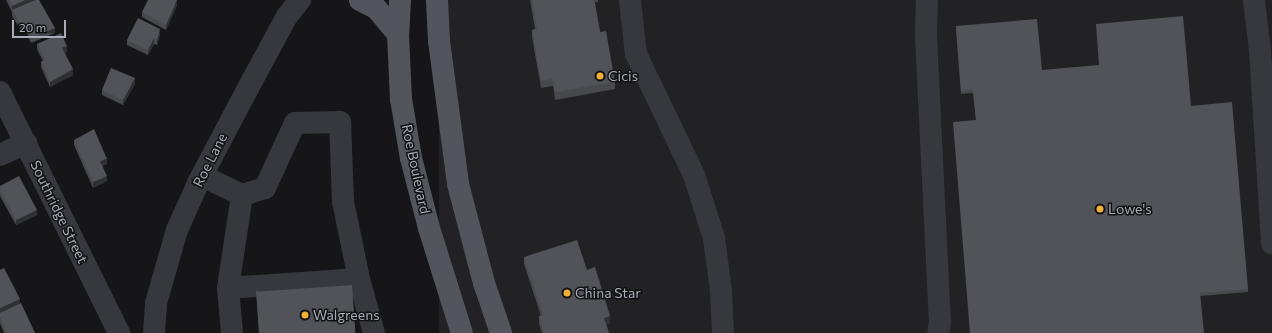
<!DOCTYPE html>
<html>
<head>
<meta charset="utf-8">
<style>
  body { margin:0 }
  #map { position:relative; width:1272px; height:333px; overflow:hidden; background:#161618; font-family:Commissioner,sans-serif }
  div>[style] { position:absolute }
  .built>* { inset:0; background:#222225; transform-origin:0 0 }
  .minor>* { height:22px; margin:-11px; padding:0 11px; transform-origin:11px; border-radius:11px; background:#37383d }
  .major>* { height:22px; margin:-11px; padding:0 11px; transform-origin:11px; border-radius:11px; background:#53555c }
  .wall>* { inset:0; background:#47494d }
  .shaded-wall>* { inset:0; background:#2f3033; transform-origin:0 0 }
  .building>* { inset:0; background:#525359; transform-origin:0 0 }
  .dots>* { width:11px; height:11px; translate:-50% -50%; box-sizing:border-box; border:2px solid #111113; border-radius:50% }
  span { translate:-50% -50%; white-space:nowrap; text-align:center; line-height:1.15; -webkit-text-stroke:3px #111113; paint-order:stroke }
  .poi-label { font-size:14px; color:#a8adb8 }
  .left { translate:0 -50%; text-align:left }
  .street-label { font-size:14px; color:#a8adb8 }
  .scale { position:absolute; left:12px; top:20px; width:54px; height:18px; box-sizing:border-box; border:2px solid #a8adb8; border-top:0; padding-left:5px; font-size:12px; line-height:14px; white-space:nowrap; color:#a8adb8; -webkit-text-stroke:3px #111113; paint-order:stroke }
</style>
</head>
<body>
<div id="map">
  <div class="built">
    <div style="left:439px;top:0;width:833px;height:342px"></div>
  </div>
  <div class="minor">
    <div style="left:630px;top:0;width:54px;rotate:83.7deg"></div>
    <div style="left:636px;top:54px;width:134px;rotate:64.4deg"></div>
    <div style="left:694px;top:175px;width:66px;rotate:72.4deg"></div>
    <div style="left:714px;top:238px;width:53px;rotate:82.5deg"></div>
    <div style="left:721px;top:291px;width:42px;rotate:87.3deg"></div>
    <div style="left:927px;top:0;width:37px;rotate:92deg"></div>
    <div style="left:926px;top:37px;width:285px;rotate:87.2deg"></div>
    <div style="left:940px;top:322px;width:11px;rotate:100deg"></div>
    <div style="left:1254px;top:0;width:51px;rotate:83.3deg"></div>
    <div style="left:1260px;top:51px;width:193px;rotate:86.4deg"></div>
    <div style="left:0;top:92px;width:269px;rotate:63.7deg"></div>
    <div style="left:0;top:155px;width:29px;rotate:-25deg"></div>
    <div style="left:202px;top:176px;width:44px;rotate:25.4deg"></div>
    <div style="left:242px;top:195px;width:94px;rotate:98.6deg"></div>
    <div style="left:228px;top:288px;width:131px;rotate:-3.9deg"></div>
    <div style="left:359px;top:279px;width:79px;rotate:-101.7deg"></div>
    <div style="left:343px;top:202px;width:80px;rotate:-92.1deg"></div>
    <div style="left:340px;top:122px;width:45px;rotate:178.7deg"></div>
    <div style="left:295px;top:123px;width:72px;rotate:114.8deg"></div>
    <div style="left:265px;top:188px;width:24px;rotate:163deg"></div>
    <div style="left:359px;top:279px;width:56px;rotate:74.5deg"></div>
    <div style="left:228px;top:288px;width:45px;rotate:84.9deg"></div>
    <div style="left:154px;top:333px;width:30px;rotate:-86deg"></div>
    <div style="left:156px;top:303px;width:76px;rotate:-74deg"></div>
    <div style="left:177px;top:230px;width:51px;rotate:-65.9deg"></div>
    <div style="left:198px;top:183px;width:105px;rotate:-62.2deg"></div>
    <div style="left:247px;top:90px;width:84px;rotate:-61.6deg"></div>
    <div style="left:287px;top:16px;width:21px;rotate:-51deg"></div>
  </div>
  <div class="major">
    <div style="left:360px;top:0;width:18px;rotate:27deg"></div>
    <div style="left:376px;top:8px;width:34px;rotate:50deg"></div>
    <div style="left:400px;top:0;width:34px;rotate:93deg"></div>
    <div style="left:398px;top:34px;width:65px;rotate:87.4deg"></div>
    <div style="left:401px;top:99px;width:60px;rotate:80.4deg"></div>
    <div style="left:411px;top:158px;width:72px;rotate:75.6deg"></div>
    <div style="left:429px;top:228px;width:110px;rotate:72.6deg"></div>
    <div style="left:437px;top:0;width:41px;rotate:87.2deg"></div>
    <div style="left:439px;top:41px;width:144px;rotate:82.4deg"></div>
    <div style="left:458px;top:184px;width:102px;rotate:75.3deg"></div>
    <div style="left:484px;top:283px;width:53px;rotate:71.2deg"></div>
  </div>
  <div class="wall">
    <div style="clip-path:polygon(6px 0,33px 0,55px 33px,31px 43px,26px 31px,22px 32px,12px 16px,12px 12px)"></div>
    <div style="clip-path:polygon(530px 0,598px 0,598px 2px,595px 2px,600px 32px,615px 82px,615px 89px,555px 100px,553px 86px,541px 88px,532px 37px,532px 30px,535px 29px)"></div>
    <div style="clip-path:polygon(177px 5px,166px 30px,142px 17px,142px 12px)"></div>
    <div style="clip-path:polygon(956px 29px,1042px 70px,1191px 106px,1248px 289px,1248px 292px,1201px 296px,976px 120px,973px 93px,961px 94px)"></div>
    <div style="clip-path:polygon(160px 34px,157px 45px,154px 44px,148px 55px,127px 45px,127px 40px)"></div>
    <div style="clip-path:polygon(37px 44px,67px 52px,65px 53px,73px 75px,50px 87px,41px 67px,41px 62px,43px 61px,37px 49px)"></div>
    <div style="clip-path:polygon(135px 84px,123px 105px,102px 95px,102px 90px)"></div>
    <div style="clip-path:polygon(74px 140px,107px 164px,102px 166px,107px 181px,93px 188px,74px 145px)"></div>
    <div style="clip-path:polygon(0 186px,37px 215px,16px 225px,0 196px)"></div>
    <div style="clip-path:polygon(524px 257px,587px 270px,610px 323px,606px 325px,609px 333px,542px 333px,539px 324px,539px 316px,541px 316px,524px 264px)"></div>
    <div style="clip-path:polygon(0 270px,20px 303px,35px 333px,4px 333px,0 323px)"></div>
    <div style="clip-path:polygon(256px 290px,355px 333px,259px 333px)"></div>
  </div>
  <div class="shaded-wall">
    <div style="clip-path:polygon(25px 0,33px 0,33px 2px,12px 10px,12px 12px,12px 6px)"></div>
    <div style="clip-path:polygon(177px 0,177px 5px,166px 30px,166px 25px)"></div>
    <div style="clip-path:polygon(26px 26px,26px 31px,22px 32px,22px 27px)"></div>
    <div style="left:55px;top:28px;width:5px;height:26px;rotate:90deg"></div>
    <div style="clip-path:polygon(160px 29px,160px 34px,157px 45px,157px 40px)"></div>
    <div style="clip-path:polygon(154px 38px,154px 44px,148px 55px,148px 50px)"></div>
    <div style="clip-path:polygon(67px 46px,67px 52px,62px 54px,62px 48px)"></div>
    <div style="clip-path:polygon(73px 69px,73px 75px,50px 87px,50px 82px)"></div>
    <div style="clip-path:polygon(135px 78px,135px 84px,123px 105px,123px 100px)"></div>
    <div style="clip-path:polygon(107px 159px,107px 164px,100px 166px,100px 161px)"></div>
    <div style="clip-path:polygon(107px 176px,107px 181px,93px 188px,93px 182px)"></div>
    <div style="clip-path:polygon(37px 210px,37px 215px,16px 225px,16px 220px)"></div>
    <div style="clip-path:polygon(20px 299px,20px 305px,0 313px,0 308px)"></div>
    <div style="clip-path:polygon(610px 316px,610px 323px,604px 325px,604px 318px)"></div>
  </div>
  <div class="building">
    <div style="clip-path:polygon(9px 0,25px 0,12px 6px)"></div>
    <div style="clip-path:polygon(35px 0,39px 0,55px 28px,31px 38px,26px 26px,22px 27px,12px 10px)"></div>
    <div style="clip-path:polygon(148px 0,177px 0,166px 25px,142px 12px)"></div>
    <div style="clip-path:polygon(532px 0,594px 0,600px 32px,606px 31px,615px 82px,555px 92px,553px 79px,541px 81px,532px 30px,537px 29px)"></div>
    <div style="clip-path:polygon(1183px 16px,1191px 106px,1232px 102px,1248px 289px,1200px 293px,1204px 333px,970px 333px,953px 122px,976px 120px,973px 90px,961px 91px,956px 26px,1037px 19px,1042px 70px,1099px 65px,1096px 24px)"></div>
    <div style="clip-path:polygon(138px 18px,160px 29px,157px 40px,154px 38px,148px 50px,127px 40px)"></div>
    <div style="clip-path:polygon(61px 33px,67px 46px,62px 48px,73px 69px,50px 82px,41px 62px,45px 60px,37px 44px)"></div>
    <div style="clip-path:polygon(111px 68px,135px 78px,123px 100px,102px 90px)"></div>
    <div style="clip-path:polygon(94px 129px,107px 159px,100px 161px,107px 176px,93px 182px,74px 140px)"></div>
    <div style="clip-path:polygon(19px 176px,37px 210px,16px 220px,0 191px,0 186px)"></div>
    <div style="clip-path:polygon(577px 240px,587px 270px,595px 267px,610px 316px,604px 318px,609px 333px,544px 333px,539px 316px,543px 315px,524px 257px)"></div>
    <div style="clip-path:polygon(4px 268px,20px 299px,0 308px,0 270px)"></div>
    <div style="left:352px;top:285px;width:48px;height:96px;rotate:86deg"></div>
    <div style="clip-path:polygon(21px 303px,35px 333px,7px 333px,0 317px,0 313px)"></div>
  </div>
  <div class="dots">
    <div style="left:600px;top:76px;background:#f2b134"></div>
    <div style="left:1100px;top:209px;background:#f2b134"></div>
    <div style="left:567px;top:293px;background:#f2b134"></div>
    <div style="left:305px;top:315px;background:#f2b134"></div>
  </div>
  <div class="poi-label">
    <span class="left" style="left:608px;top:76px">Cicis</span>
    <span class="left" style="left:1108px;top:209px">Lowe's</span>
    <span class="left" style="left:575px;top:293px">China Star</span>
    <span class="left" style="left:313px;top:315px">Walgreens</span>
  </div>
  <div class="street-label">
    <span style="left:210px;top:160px;rotate:-63deg">Roe Lane</span>
    <span style="left:416px;top:169px;rotate:78deg">Roe Boulevard</span>
    <span style="left:59px;top:212px;rotate:64deg">Southridge Street</span>
  </div>
  <div class="scale">20 m</div>
</div>
</body>
</html>
